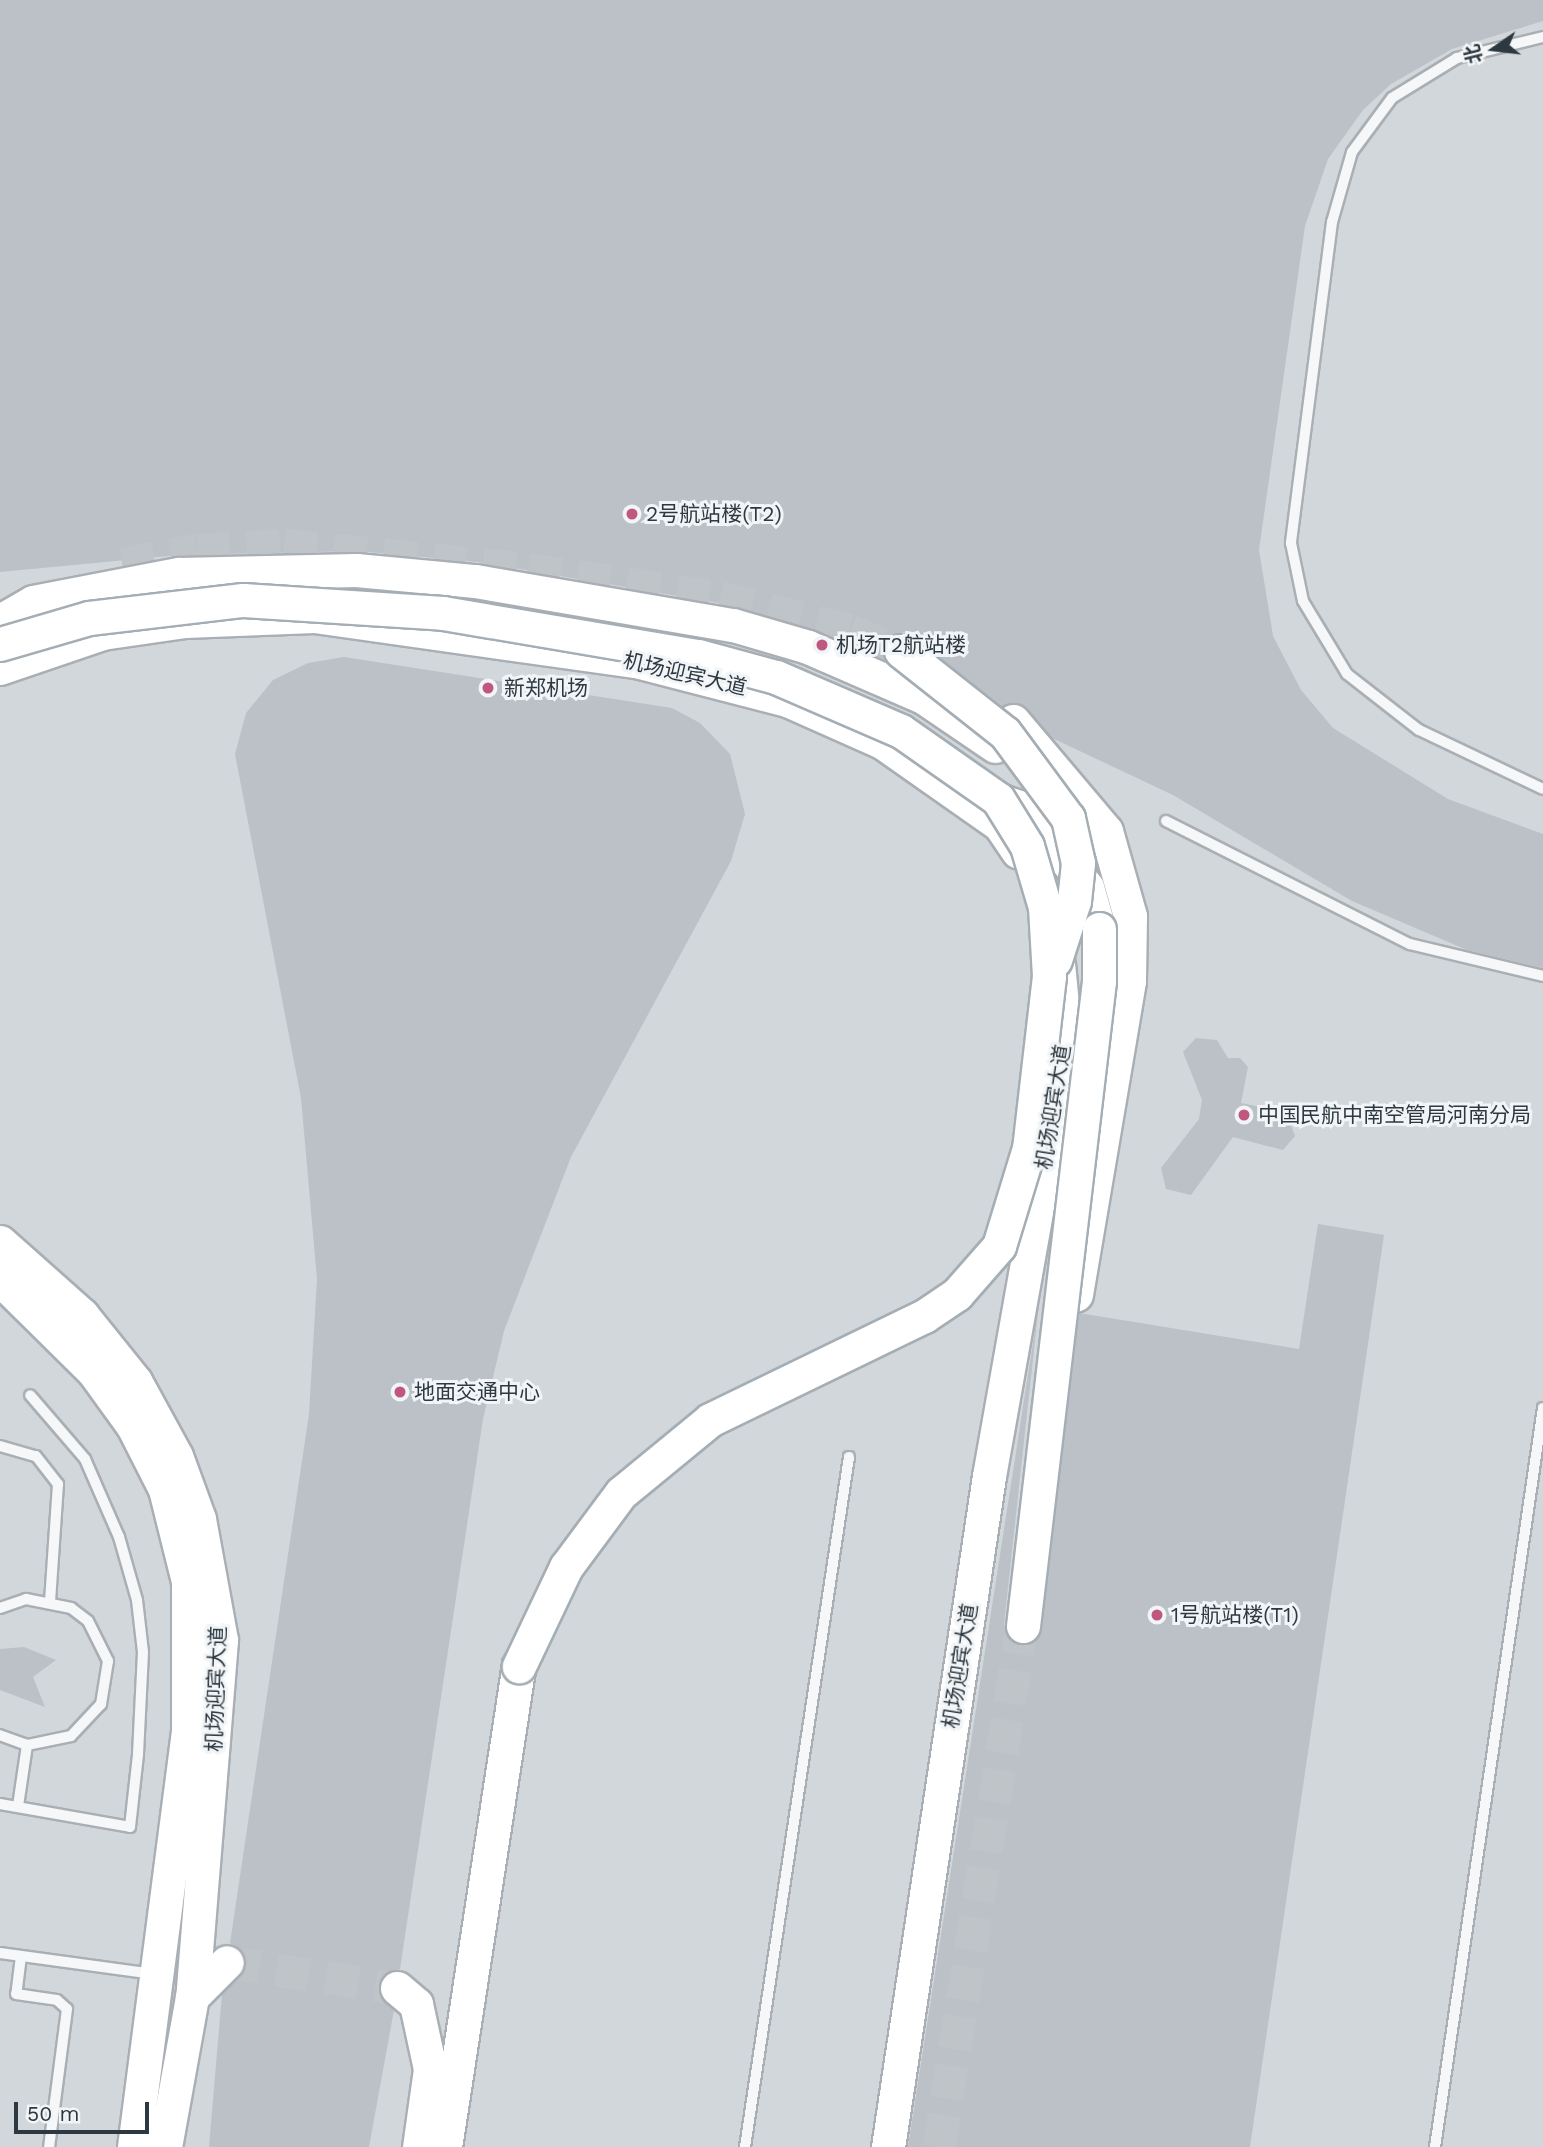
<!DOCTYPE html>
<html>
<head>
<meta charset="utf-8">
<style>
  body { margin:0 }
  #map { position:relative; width:1543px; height:2147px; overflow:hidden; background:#e3e7ea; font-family:"Work Sans","Noto Sans SC",sans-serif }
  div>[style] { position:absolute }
  .built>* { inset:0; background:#d1d7db; transform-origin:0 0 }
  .building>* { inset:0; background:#bbc1c6 }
  .primary-tunnel>* { height:33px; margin-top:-16.5px; transform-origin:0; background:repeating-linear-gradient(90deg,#bfc4c8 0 33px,transparent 0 50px) }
  .roads { filter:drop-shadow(2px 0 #a9afb4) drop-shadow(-2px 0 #a9afb4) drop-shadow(0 2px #a9afb4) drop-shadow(0 -2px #a9afb4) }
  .service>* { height:10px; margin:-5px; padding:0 5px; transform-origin:5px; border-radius:5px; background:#f5f7f8 }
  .primary>* { height:33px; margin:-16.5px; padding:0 16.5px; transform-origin:16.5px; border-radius:16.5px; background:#fff }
  .bridges { filter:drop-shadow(2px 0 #a4aeb4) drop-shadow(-2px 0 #a4aeb4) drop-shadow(0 2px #a4aeb4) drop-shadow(0 -2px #a4aeb4) }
  .primary-bridge>* { height:33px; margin:-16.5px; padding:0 16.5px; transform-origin:16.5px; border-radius:16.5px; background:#fff }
  .dots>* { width:19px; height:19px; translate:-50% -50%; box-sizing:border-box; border:4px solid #f2f5f7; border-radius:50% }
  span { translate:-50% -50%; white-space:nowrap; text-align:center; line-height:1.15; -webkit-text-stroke:6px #f2f5f7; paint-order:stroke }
  .poi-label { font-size:21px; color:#2d3840 }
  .left { translate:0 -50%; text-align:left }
  .street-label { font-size:21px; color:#2d3840 }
  .north { position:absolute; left:1459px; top:14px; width:70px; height:70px; -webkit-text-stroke:5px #f2f5f7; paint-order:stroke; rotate:256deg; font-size:19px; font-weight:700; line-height:28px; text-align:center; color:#2d3840 }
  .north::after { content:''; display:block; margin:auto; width:24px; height:32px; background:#2d3840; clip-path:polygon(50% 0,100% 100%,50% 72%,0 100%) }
  .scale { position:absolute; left:14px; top:2102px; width:135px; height:32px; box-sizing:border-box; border:4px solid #2d3840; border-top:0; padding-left:9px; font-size:21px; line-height:24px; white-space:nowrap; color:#2d3840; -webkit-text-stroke:5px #f2f5f7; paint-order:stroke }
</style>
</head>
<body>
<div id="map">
  <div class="built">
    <div style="left:0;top:0;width:1543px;height:2147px"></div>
  </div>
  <div class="building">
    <div style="clip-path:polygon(0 0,1543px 0,1543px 21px,1452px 49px,1391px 84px,1363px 110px,1328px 159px,1305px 226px,1259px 550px,1273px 636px,1301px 690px,1333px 728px,1448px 799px,1543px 834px,1543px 968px,1467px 950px,1352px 901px,1173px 795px,1052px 738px,1027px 708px,1002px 706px,904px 632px,886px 640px,884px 659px,736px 606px,478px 562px,358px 551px,179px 555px,0 572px)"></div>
    <div style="clip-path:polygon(344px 657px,672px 708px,700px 723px,730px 754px,745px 814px,731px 861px,571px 1157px,504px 1331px,483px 1419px,400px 1969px,383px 1975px,378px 1985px,394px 2010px,369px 2147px,209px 2147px,222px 1994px,246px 1966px,241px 1949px,230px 1943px,309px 1414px,317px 1279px,301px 1098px,235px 754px,246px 713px,273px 680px,308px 663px)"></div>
    <div style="clip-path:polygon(1196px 1038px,1217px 1040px,1228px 1058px,1240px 1058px,1248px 1067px,1241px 1103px,1286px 1112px,1295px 1136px,1283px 1150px,1233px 1137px,1191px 1195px,1166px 1189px,1161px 1168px,1199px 1119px,1202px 1100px,1183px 1052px)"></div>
    <div style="clip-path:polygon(1318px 1224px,1384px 1235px,1250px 2147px,908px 2147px,1039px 1304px,1004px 1624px,1011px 1641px,1021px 1645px,1038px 1638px,1042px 1628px,1079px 1313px,1299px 1349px)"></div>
    <div style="clip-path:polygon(24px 1647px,56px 1660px,33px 1677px,45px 1707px,0 1690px,0 1649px)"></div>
  </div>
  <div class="primary-tunnel">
    <div style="left:122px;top:564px;width:76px;rotate:-10.6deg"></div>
    <div style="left:197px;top:550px;width:87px;rotate:-3.3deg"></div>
    <div style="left:284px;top:545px;width:245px;rotate:5.6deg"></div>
    <div style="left:528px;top:569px;width:194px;rotate:8.3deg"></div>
    <div style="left:720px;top:597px;width:134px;rotate:14.2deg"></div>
    <div style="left:850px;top:630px;width:83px;rotate:24.1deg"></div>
    <div style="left:227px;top:1962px;width:172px;rotate:8.7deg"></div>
    <div style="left:939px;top:2147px;width:558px;rotate:-80.93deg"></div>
  </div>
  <div class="roads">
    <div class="service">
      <div style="left:1543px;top:37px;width:89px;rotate:166.3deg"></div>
      <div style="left:1457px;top:58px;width:76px;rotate:148.4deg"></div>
      <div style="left:1392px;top:98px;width:67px;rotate:126.5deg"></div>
      <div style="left:1352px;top:152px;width:73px;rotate:105.9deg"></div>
      <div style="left:1332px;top:222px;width:324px;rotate:97.3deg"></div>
      <div style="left:1291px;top:543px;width:59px;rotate:78.3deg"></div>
      <div style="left:1303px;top:601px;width:85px;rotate:58.9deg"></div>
      <div style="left:1347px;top:674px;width:91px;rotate:37.9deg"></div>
      <div style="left:1419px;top:730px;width:137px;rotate:25.4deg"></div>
      <div style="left:1166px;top:821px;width:273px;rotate:26.8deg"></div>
      <div style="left:1410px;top:944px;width:137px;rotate:13.5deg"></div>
      <div style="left:0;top:1446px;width:37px;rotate:16deg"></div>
      <div style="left:36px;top:1456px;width:36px;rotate:52deg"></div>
      <div style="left:58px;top:1484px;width:116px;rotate:93.9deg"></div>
      <div style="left:0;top:1608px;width:28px;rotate:-19deg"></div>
      <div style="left:26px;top:1599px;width:46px;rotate:11.3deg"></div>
      <div style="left:71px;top:1608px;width:21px;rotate:37deg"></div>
      <div style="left:88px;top:1621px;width:45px;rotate:63.4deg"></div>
      <div style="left:108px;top:1661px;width:44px;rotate:99.2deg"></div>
      <div style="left:101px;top:1704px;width:44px;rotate:133.2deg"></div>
      <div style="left:71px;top:1736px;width:45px;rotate:168.4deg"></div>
      <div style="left:27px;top:1745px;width:29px;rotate:-160deg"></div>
      <div style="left:0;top:1804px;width:132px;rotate:10deg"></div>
      <div style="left:130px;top:1827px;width:73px;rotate:-83.7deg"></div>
      <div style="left:138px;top:1754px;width:102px;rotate:-87.2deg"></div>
      <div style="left:143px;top:1652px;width:52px;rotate:-96.6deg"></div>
      <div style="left:137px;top:1600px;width:66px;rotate:-105.9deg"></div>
      <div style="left:119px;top:1537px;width:85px;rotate:-113.6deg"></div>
      <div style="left:85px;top:1459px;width:84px;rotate:-130.7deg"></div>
      <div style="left:18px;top:1806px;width:62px;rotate:-81.6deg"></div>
      <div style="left:0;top:1953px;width:155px;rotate:7.8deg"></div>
      <div style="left:21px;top:1956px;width:38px;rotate:97deg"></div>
      <div style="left:16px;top:1994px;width:41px;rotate:8.3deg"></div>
      <div style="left:57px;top:2000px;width:13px;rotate:42deg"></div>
      <div style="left:67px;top:2009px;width:139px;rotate:97.4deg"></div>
      <div style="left:745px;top:2147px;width:698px;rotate:-81.43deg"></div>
      <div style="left:1435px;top:2147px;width:747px;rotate:-81.69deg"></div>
    </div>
    <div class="primary">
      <div style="left:0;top:621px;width:38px;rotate:-30deg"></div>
      <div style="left:33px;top:602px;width:149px;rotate:-10.9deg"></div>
      <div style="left:179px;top:574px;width:177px;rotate:-1.3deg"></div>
      <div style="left:356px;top:570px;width:120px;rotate:5.3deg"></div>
      <div style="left:475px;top:581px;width:262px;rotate:9.7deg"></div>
      <div style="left:733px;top:625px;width:78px;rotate:16.3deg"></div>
      <div style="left:808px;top:647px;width:125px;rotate:23.5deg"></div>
      <div style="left:923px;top:697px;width:87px;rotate:34.2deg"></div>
      <div style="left:0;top:668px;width:108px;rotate:-18.9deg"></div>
      <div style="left:102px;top:633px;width:84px;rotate:-8.2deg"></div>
      <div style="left:185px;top:621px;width:129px;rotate:-2.2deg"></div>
      <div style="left:314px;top:616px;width:325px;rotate:8deg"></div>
      <div style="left:636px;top:661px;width:156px;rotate:14.5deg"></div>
      <div style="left:787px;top:700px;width:104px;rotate:23.9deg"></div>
      <div style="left:882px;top:742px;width:144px;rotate:35.1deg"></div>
      <div style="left:1000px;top:825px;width:32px;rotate:56deg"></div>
      <div style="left:1013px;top:721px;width:144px;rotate:49.8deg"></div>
      <div style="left:1106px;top:831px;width:88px;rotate:74.2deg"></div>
      <div style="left:1130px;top:916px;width:65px;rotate:90.9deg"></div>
      <div style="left:1129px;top:981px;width:318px;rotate:99.6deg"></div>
      <div style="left:990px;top:797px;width:31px;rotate:19deg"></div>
      <div style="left:1019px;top:807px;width:47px;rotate:46.7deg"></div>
      <div style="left:1051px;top:841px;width:58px;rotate:52deg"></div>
      <div style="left:1087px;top:887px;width:44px;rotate:74.1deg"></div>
      <div style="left:0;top:1242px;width:110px;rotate:41.7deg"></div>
      <div style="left:82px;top:1315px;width:85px;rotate:51.2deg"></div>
      <div style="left:135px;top:1381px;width:85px;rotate:61.3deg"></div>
      <div style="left:176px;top:1456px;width:67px;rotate:69.9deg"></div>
      <div style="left:199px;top:1519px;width:123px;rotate:79.7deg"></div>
      <div style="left:221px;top:1640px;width:358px;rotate:94.6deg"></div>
      <div style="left:0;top:1279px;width:132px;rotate:44.7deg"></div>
      <div style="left:94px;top:1372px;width:67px;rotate:54.2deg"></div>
      <div style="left:133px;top:1426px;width:71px;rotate:63.1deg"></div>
      <div style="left:165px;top:1489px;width:95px;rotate:76deg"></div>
      <div style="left:188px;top:1581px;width:150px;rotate:90deg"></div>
      <div style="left:188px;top:1731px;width:419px;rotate:97.4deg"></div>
      <div style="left:397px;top:1988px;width:25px;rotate:40deg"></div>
      <div style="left:416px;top:2004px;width:66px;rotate:77.8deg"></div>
      <div style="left:430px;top:2069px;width:79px;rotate:98deg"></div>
      <div style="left:165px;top:2147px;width:152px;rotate:-79.8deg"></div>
      <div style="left:192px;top:1997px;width:49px;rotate:-45deg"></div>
      <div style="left:445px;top:2147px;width:487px;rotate:-81.3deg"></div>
      <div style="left:888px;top:2147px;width:679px;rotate:-81.44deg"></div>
      <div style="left:989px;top:1476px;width:438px;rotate:-79.9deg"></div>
      <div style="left:1066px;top:1045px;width:81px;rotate:-95.6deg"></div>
    </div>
  </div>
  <div class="bridges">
    <div class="primary-bridge">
      <div style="left:0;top:644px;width:93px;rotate:-16.3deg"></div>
      <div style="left:89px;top:618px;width:155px;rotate:-6.7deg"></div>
      <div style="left:243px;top:600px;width:200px;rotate:3.7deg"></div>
      <div style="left:443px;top:613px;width:259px;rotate:9.6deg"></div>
      <div style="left:698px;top:656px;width:81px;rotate:15.1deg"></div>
      <div style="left:776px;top:677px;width:136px;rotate:23.4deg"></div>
      <div style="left:901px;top:731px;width:118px;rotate:35deg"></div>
      <div style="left:998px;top:799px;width:55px;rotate:58.3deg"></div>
      <div style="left:1027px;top:846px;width:64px;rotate:73.6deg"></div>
      <div style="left:1045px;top:907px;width:69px;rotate:86.7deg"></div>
      <div style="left:1049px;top:976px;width:173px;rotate:96.6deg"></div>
      <div style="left:1029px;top:1148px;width:102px;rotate:107deg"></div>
      <div style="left:999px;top:1246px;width:64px;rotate:131.2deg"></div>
      <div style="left:957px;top:1294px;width:40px;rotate:146deg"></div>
      <div style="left:924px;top:1316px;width:238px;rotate:154.1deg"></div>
      <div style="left:710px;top:1420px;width:115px;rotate:140.6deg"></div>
      <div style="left:621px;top:1493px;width:92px;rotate:126.6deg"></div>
      <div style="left:566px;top:1567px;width:110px;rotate:115.4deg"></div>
      <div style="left:901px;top:651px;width:132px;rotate:38.3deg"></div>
      <div style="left:1005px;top:733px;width:106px;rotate:53.5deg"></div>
      <div style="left:1068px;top:818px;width:46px;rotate:77.5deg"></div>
      <div style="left:1078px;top:863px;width:38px;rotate:96deg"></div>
      <div style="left:1074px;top:901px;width:62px;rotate:107.9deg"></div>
      <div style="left:1023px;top:1626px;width:649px;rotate:-83.28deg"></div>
      <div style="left:1099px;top:981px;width:52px;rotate:-90deg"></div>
    </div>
  </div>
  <div class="dots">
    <div style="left:632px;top:514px;background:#c0577e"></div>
    <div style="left:822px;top:645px;background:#c0577e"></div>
    <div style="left:488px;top:688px;background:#c0577e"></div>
    <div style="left:1244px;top:1115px;background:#c0577e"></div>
    <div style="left:400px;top:1392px;background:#c0577e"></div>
    <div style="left:1157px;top:1615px;background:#c0577e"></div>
  </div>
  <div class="poi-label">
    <span class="left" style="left:646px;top:514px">2号航站楼(T2)</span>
    <span class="left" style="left:836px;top:645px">机场T2航站楼</span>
    <span class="left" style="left:504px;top:688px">新郑机场</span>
    <span class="left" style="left:1258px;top:1115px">中国民航中南空管局河南分局</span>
    <span class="left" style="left:414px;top:1392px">地面交通中心</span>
    <span class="left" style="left:1171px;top:1615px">1号航站楼(T1)</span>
  </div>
  <div class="street-label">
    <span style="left:685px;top:674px;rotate:13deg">机场迎宾大道</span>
    <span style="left:1053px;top:1107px;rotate:-81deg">机场迎宾大道</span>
    <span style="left:960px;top:1666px;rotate:-81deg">机场迎宾大道</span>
    <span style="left:216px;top:1689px;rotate:-88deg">机场迎宾大道</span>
  </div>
  <div class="north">北</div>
  <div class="scale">50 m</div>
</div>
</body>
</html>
